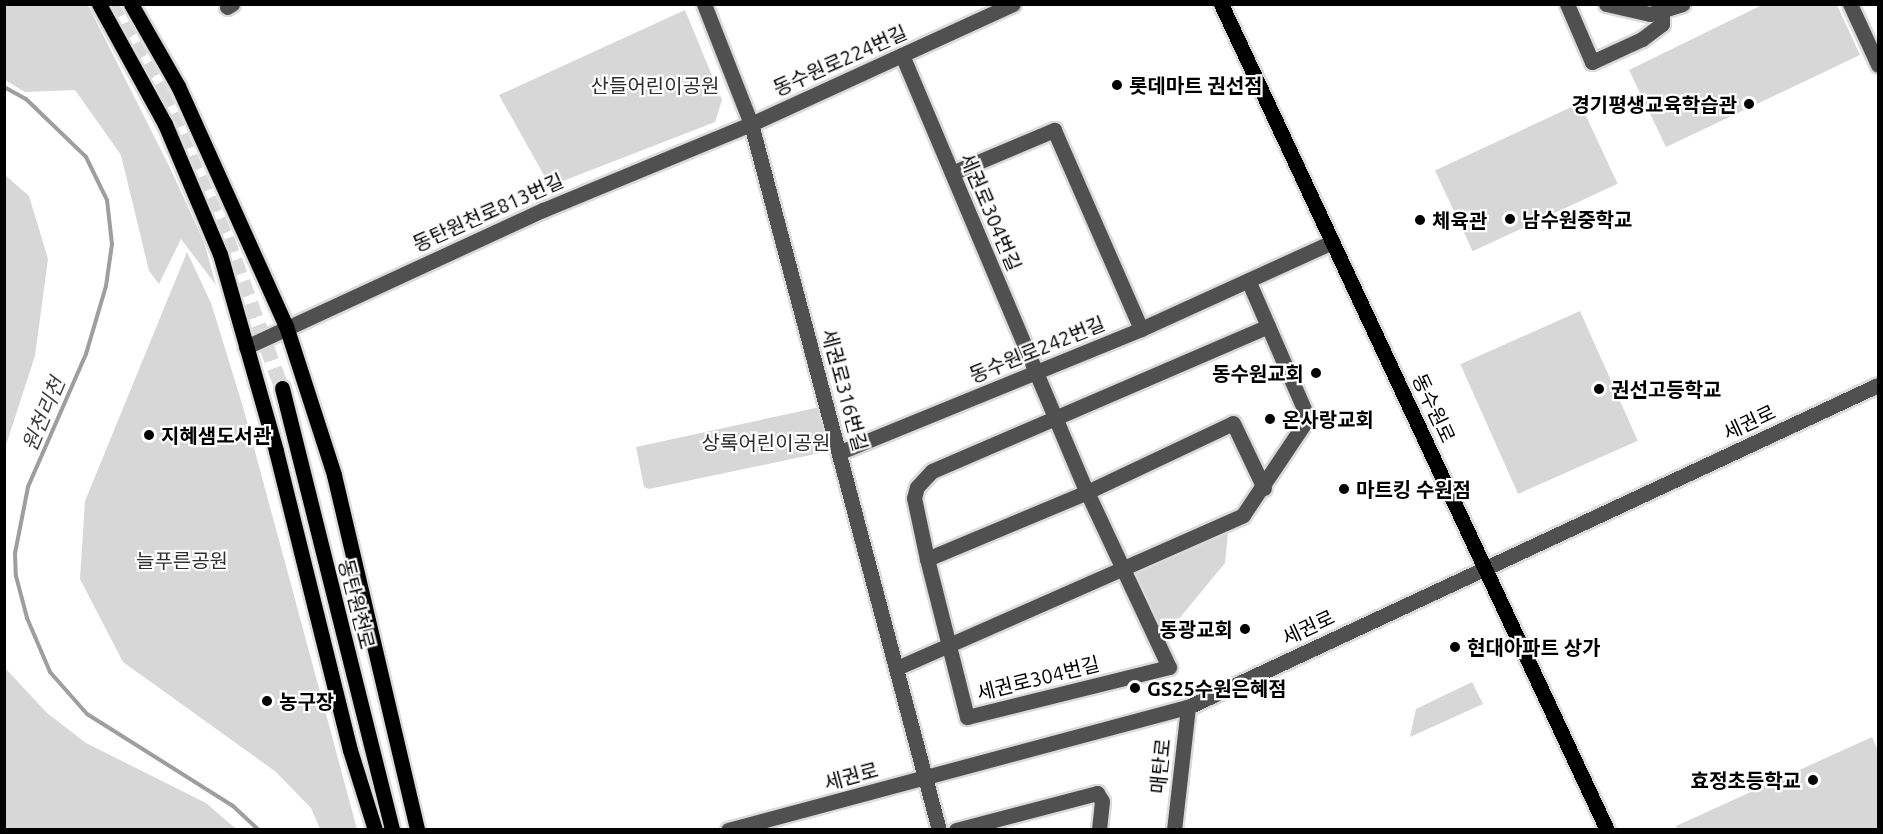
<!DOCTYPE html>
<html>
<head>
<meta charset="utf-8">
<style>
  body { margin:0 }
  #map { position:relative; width:1883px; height:834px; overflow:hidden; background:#fff; font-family:Ubuntu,"Noto Sans KR",sans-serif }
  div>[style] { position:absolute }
  .green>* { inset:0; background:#d7d7d7; transform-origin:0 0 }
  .stream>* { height:4px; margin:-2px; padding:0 2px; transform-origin:2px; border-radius:2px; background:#9e9e9e }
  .major-tunnel>* { height:15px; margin-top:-7.5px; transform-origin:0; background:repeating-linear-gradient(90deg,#d9d9d9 0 15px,transparent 0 23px) }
  .roads { filter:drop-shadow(2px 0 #dbdbdb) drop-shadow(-2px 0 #dbdbdb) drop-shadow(0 2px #dbdbdb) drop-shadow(0 -2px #dbdbdb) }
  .minor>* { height:15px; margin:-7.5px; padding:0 7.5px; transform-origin:7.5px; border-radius:7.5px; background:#505050 }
  .major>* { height:15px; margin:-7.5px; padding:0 7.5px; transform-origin:7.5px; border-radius:7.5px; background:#000 }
  .dots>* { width:16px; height:16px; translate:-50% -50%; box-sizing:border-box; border:3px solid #fff; border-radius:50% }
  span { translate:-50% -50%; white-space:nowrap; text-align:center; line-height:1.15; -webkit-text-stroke:4.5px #fff; paint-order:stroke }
  .street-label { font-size:20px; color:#000 }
  .park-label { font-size:20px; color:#2e2e2e }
  .poi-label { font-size:20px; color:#000; font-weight:700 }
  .left { translate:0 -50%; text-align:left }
  .right { translate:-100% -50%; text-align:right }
  .water-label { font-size:21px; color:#3f3f3f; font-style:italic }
  .frame { position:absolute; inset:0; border:6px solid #000; pointer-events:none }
</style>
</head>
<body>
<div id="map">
  <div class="green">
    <div style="clip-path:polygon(5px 4px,88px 5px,171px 170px,204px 242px,216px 285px,181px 239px,159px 284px,149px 271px,121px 155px,75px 90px,25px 92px,5px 80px)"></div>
    <div style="clip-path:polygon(1762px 5px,1837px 5px,1860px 55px,1666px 147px,1629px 70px)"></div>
    <div style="clip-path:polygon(685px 10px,722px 100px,715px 122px,550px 186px,499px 95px)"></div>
    <div style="left:1580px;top:103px;width:89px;height:160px;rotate:65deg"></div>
    <div style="clip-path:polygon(5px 175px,29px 196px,48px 259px,35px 356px,5px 448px)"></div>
    <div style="clip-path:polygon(187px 252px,211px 303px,243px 407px,357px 829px,320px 829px,311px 808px,276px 772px,123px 662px,80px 579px,85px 501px)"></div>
    <div style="left:1580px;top:311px;width:142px;height:131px;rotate:66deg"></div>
    <div style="clip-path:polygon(820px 407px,828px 447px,825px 452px,649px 489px,644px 487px,636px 447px)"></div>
    <div style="clip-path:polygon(1229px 523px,1225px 563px,1178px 620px,1165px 647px,1127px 567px)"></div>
    <div style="clip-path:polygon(5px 668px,47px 713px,86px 743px,206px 803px,236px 829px,5px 829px)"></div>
    <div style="clip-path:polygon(1472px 682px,1483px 704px,1410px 737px,1416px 709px)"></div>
    <div style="clip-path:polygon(1872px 737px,1878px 751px,1878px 829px,1677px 829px,1676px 826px)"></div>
  </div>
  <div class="stream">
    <div style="left:4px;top:87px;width:25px;rotate:29deg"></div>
    <div style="left:26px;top:99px;width:83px;rotate:44deg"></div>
    <div style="left:86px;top:157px;width:48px;rotate:64deg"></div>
    <div style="left:107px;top:200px;width:44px;rotate:83.5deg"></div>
    <div style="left:112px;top:244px;width:42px;rotate:98.1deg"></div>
    <div style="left:106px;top:286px;width:71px;rotate:106.4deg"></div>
    <div style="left:86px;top:354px;width:145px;rotate:113.6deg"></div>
    <div style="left:28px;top:487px;width:67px;rotate:101.1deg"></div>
    <div style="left:15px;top:553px;width:23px;rotate:88deg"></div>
    <div style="left:16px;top:576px;width:43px;rotate:75.3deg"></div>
    <div style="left:27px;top:618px;width:59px;rotate:66.9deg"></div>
    <div style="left:50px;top:672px;width:56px;rotate:48.6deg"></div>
    <div style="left:87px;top:714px;width:173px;rotate:32.2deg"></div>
    <div style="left:233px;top:806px;width:35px;rotate:43deg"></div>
  </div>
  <div class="major-tunnel">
    <div style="left:111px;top:4px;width:103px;rotate:60.2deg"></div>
    <div style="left:162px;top:93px;width:159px;rotate:65.9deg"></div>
    <div style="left:227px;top:238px;width:160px;rotate:69.9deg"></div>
  </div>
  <div class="roads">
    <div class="minor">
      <div style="left:704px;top:4px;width:129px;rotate:68.6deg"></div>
      <div style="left:751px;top:124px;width:731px;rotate:75.09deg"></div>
      <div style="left:1567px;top:4px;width:63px;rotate:66.7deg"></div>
      <div style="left:1592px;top:62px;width:55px;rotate:-24.7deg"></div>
      <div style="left:1642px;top:39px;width:25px;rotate:-37deg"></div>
      <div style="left:1662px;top:24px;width:13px;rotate:-90deg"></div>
      <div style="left:1606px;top:4px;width:45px;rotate:12.8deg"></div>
      <div style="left:1650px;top:14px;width:34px;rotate:-17deg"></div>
      <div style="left:1850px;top:4px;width:67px;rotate:65.3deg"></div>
      <div style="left:227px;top:7px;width:6px;rotate:-31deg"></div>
      <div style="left:902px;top:55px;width:475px;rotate:67.1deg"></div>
      <div style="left:1087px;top:492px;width:193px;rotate:64.9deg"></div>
      <div style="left:1169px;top:667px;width:208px;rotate:166.1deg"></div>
      <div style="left:967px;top:717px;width:163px;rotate:-104.2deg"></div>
      <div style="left:927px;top:559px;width:173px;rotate:-22.7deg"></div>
      <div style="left:1087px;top:492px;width:161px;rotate:-25.3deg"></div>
      <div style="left:1233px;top:423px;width:72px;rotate:64.5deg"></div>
      <div style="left:952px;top:173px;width:111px;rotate:-22.9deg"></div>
      <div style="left:1054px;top:130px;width:217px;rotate:66.4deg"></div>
      <div style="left:246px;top:347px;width:327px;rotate:-24.8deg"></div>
      <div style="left:543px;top:210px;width:225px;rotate:-22.5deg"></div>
      <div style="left:751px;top:124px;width:288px;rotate:-24.6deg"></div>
      <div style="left:840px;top:452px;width:325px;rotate:-22.2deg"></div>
      <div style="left:1141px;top:329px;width:210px;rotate:-24.5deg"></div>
      <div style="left:927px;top:559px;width:62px;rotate:-102deg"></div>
      <div style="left:914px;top:498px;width:11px;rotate:-75deg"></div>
      <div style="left:917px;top:487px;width:22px;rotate:-47deg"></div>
      <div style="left:932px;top:471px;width:366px;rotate:-23.3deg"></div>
      <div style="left:899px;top:667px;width:376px;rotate:-23.8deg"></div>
      <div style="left:1243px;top:515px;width:117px;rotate:-56.2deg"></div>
      <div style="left:1308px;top:418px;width:150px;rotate:-113.5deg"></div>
      <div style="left:728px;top:830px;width:476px;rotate:-15deg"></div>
      <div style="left:1188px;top:707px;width:761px;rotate:-25.02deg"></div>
      <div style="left:956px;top:830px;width:146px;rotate:-14.7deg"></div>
      <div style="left:1097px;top:793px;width:9px;rotate:58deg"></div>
      <div style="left:1102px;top:801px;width:29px;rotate:96deg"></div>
      <div style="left:1174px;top:830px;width:124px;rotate:-83.5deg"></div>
    </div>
    <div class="major">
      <div style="left:99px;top:4px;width:137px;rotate:61.2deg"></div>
      <div style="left:165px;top:124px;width:141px;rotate:67.1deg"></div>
      <div style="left:220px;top:254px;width:205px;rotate:74.1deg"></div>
      <div style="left:276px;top:451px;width:308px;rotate:76.1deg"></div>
      <div style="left:350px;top:750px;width:84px;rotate:72.6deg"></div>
      <div style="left:131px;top:4px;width:95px;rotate:60.2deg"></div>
      <div style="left:178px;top:86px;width:263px;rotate:65.8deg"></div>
      <div style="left:286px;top:326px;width:157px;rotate:72.1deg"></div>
      <div style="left:334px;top:475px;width:365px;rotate:76.8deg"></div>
      <div style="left:1221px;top:4px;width:912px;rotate:64.95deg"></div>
      <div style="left:282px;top:388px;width:455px;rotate:76deg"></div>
    </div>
  </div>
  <div class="dots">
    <div style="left:1117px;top:85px;background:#000"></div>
    <div style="left:1749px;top:104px;background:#000"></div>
    <div style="left:1510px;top:219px;background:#000"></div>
    <div style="left:1420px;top:220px;background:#000"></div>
    <div style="left:1316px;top:373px;background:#000"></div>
    <div style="left:1599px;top:389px;background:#000"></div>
    <div style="left:1270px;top:419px;background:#000"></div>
    <div style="left:149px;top:435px;background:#000"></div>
    <div style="left:1344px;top:489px;background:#000"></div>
    <div style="left:1245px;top:629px;background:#000"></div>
    <div style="left:1455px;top:647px;background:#000"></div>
    <div style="left:1135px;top:688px;background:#000"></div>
    <div style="left:267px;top:701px;background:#000"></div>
    <div style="left:1813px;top:780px;background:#000"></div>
  </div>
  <div class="street-label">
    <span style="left:840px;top:60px;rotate:-24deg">동수원로224번길</span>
    <span style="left:488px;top:212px;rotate:-24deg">동탄원천로813번길</span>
    <span style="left:991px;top:212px;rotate:67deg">세권로304번길</span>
    <span style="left:1037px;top:349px;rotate:-22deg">동수원로242번길</span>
    <span style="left:845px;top:390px;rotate:75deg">세권로316번길</span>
    <span style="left:1434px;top:408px;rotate:65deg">동수원로</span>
    <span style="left:1749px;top:422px;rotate:-25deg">세권로</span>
    <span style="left:357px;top:604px;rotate:76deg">동탄원천로</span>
    <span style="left:1308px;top:627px;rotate:-25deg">세권로</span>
    <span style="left:1038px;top:678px;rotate:-14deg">세권로304번길</span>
    <span style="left:1160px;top:766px;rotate:-84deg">매탄로</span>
    <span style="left:851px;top:776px;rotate:-15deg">세권로</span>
  </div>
  <div class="park-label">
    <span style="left:655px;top:85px">산들어린이공원</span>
    <span style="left:766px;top:442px">상록어린이공원</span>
    <span style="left:182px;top:560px">늘푸른공원</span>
  </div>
  <div class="poi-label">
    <span class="left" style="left:1129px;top:85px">롯데마트 권선점</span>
    <span class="right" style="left:1737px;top:104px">경기평생교육학습관</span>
    <span class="left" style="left:1522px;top:219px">남수원중학교</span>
    <span class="left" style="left:1432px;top:220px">체육관</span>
    <span class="right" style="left:1304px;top:373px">동수원교회</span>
    <span class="left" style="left:1611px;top:389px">권선고등학교</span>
    <span class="left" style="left:1282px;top:419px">온사랑교회</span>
    <span class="left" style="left:161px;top:435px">지혜샘도서관</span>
    <span class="left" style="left:1356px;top:489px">마트킹 수원점</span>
    <span class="right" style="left:1233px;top:629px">동광교회</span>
    <span class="left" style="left:1467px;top:647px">현대아파트 상가</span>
    <span class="left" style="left:1147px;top:688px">GS25수원은혜점</span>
    <span class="left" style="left:279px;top:701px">농구장</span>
    <span class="right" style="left:1801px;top:780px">효정초등학교</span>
  </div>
  <div class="water-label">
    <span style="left:43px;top:414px;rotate:-67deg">원천리천</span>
  </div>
  <div class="frame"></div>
</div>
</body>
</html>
